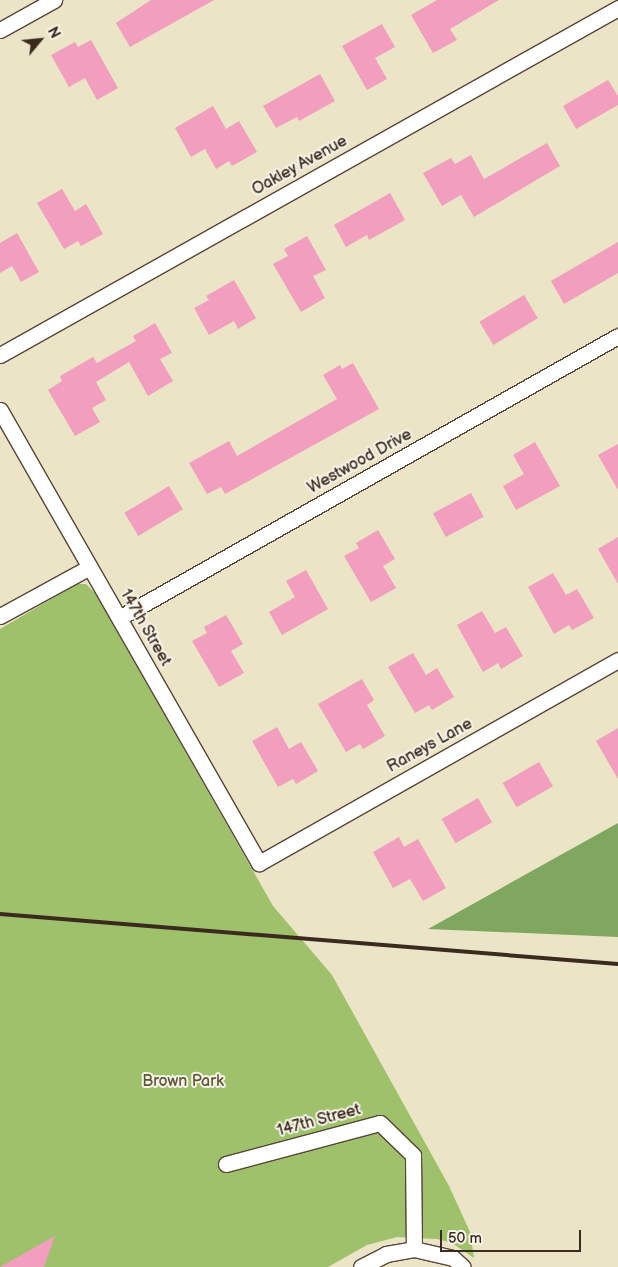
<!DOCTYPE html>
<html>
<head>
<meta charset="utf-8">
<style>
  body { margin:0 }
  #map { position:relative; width:618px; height:1267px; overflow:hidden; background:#ece4c7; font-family:"Balsamiq Sans",sans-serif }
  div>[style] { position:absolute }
  .green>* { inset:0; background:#9fc16b }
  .forest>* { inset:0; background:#7fa75f }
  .building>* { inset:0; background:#f19ebf; transform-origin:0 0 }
  .roads { filter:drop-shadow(1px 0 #564637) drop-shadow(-1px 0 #564637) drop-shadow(0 1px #564637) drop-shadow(0 -1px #564637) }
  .minor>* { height:15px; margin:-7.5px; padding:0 7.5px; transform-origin:7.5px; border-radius:7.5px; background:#fff }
  .rail>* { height:4px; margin:-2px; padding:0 2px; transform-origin:2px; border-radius:2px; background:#3b2a1e }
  span { translate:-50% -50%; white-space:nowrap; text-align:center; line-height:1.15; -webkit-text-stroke:4px #f7f3e8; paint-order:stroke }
  .street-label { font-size:16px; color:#3b2a1e }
  .park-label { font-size:16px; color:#595735 }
  .north { position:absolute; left:15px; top:15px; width:50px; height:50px; -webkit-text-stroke:4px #f7f3e8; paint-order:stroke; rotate:62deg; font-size:14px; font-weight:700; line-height:20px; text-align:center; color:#3b2a1e }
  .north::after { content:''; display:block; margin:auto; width:18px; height:22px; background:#3b2a1e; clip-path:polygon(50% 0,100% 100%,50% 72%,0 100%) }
  .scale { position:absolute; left:440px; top:1230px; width:141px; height:22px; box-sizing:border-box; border:2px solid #3b2a1e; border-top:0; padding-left:6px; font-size:15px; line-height:18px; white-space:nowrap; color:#3b2a1e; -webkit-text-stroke:4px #f7f3e8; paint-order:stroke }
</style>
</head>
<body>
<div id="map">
  <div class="green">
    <div style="clip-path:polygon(77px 584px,86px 584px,95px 593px,273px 906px,332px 975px,449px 1186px,470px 1232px,474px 1258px,452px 1243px,437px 1239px,397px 1237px,367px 1245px,328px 1267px,0 1267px,0 629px)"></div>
  </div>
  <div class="forest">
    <div style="clip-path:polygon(618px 823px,618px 937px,428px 929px)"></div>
  </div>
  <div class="building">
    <div style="clip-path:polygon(151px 0,214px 0,130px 47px,116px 23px)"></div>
    <div style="clip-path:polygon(437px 0,499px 0,450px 29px,457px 40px,433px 53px,411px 15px)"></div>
    <div style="clip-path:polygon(382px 24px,395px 47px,375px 58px,387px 79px,367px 90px,342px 46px)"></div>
    <div style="clip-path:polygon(91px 40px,118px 88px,97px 100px,85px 78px,69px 87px,51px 55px,75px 42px,78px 47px)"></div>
    <div style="clip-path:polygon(320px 74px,335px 101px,299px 121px,297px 117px,276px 128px,263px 106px)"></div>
    <div style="clip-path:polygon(608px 80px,618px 96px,618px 105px,576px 129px,563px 106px)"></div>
    <div style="clip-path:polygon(213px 106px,226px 129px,239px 121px,257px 152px,232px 166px,229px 161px,216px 169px,205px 149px,191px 157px,175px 128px)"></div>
    <div style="clip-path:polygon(547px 143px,560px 166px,474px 217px,461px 195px,442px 206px,423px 173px,451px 158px,455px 164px,471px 155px,484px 179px)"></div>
    <div style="clip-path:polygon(62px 189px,75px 211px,86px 204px,103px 234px,81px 246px,78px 241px,64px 249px,37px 203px)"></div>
    <div style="clip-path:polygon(390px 193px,405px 220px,369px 240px,367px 235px,346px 247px,334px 225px)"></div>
    <div style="clip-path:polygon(17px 233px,39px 272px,21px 282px,12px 266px,0 273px,0 243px)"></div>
    <div style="clip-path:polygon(307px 236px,326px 270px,313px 276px,325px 298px,301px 312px,273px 264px,288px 256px,284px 249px)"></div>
    <div style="clip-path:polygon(618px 242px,618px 273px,564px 304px,551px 281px)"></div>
    <div style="clip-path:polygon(234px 280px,256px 318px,238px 329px,234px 321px,209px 335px,194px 308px,209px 300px,206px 296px)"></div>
    <div style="left:524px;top:295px;width:27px;height:52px;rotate:59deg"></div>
    <div style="clip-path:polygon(155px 323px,172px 353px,160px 359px,173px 381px,148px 396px,129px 362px,96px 382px,106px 400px,92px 408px,100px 422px,75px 436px,48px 390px,62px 381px,60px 376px,93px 357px,97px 363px,136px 341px,133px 336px)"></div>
    <div style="clip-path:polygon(353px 363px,379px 409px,225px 494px,221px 487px,207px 494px,189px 463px,229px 441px,237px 456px,337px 399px,323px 375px,340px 365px,342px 369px)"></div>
    <div style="clip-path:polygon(535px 442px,560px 486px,516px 510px,503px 486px,524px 474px,513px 455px)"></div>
    <div style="clip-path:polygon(618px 444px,618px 490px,598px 455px)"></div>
    <div style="left:169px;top:486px;width:27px;height:52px;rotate:59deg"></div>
    <div style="left:471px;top:493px;width:27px;height:43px;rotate:62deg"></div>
    <div style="clip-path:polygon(378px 530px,395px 559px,383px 566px,396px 588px,371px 602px,344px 556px,359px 548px,356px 543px)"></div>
    <div style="clip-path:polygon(618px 537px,618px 584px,598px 549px)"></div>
    <div style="clip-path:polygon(306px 570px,328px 609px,282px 635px,269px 612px,295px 597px,286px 581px)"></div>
    <div style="clip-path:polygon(553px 573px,566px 595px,577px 589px,594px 618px,572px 630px,569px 625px,554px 634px,528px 587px)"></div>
    <div style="clip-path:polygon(482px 611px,495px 633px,506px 627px,523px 656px,501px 669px,498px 663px,483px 672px,457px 625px)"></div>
    <div style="clip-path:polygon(226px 615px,243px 644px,231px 651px,244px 673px,219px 687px,192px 641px,207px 633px,204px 627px)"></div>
    <div style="clip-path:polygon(413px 653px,426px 675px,437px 668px,454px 697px,432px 710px,429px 705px,415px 713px,388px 667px)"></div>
    <div style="clip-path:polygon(362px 679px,374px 700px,367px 705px,385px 736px,363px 749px,360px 744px,346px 752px,318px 704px)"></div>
    <div style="clip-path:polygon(277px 727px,289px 749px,301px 742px,318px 771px,296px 784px,293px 779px,278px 787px,252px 741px)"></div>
    <div style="clip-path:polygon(618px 728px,618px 779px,596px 741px)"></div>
    <div style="left:539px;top:762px;width:28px;height:42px;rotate:60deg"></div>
    <div style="left:478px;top:798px;width:28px;height:42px;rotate:60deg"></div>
    <div style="clip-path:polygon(399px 837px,404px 847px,418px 839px,446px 888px,423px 901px,410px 879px,393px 888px,373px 852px)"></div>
    <div style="clip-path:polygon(55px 1236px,44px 1267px,0 1267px)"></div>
  </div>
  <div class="roads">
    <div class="minor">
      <div style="left:0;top:30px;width:62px;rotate:-29.1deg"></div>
      <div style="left:0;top:355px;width:709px;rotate:-29.31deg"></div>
      <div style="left:0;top:410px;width:522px;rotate:60.24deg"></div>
      <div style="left:259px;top:863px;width:412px;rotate:-29.5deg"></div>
      <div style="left:0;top:616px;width:102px;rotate:-28.6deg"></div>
      <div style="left:119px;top:618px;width:573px;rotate:-29.47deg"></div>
      <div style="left:226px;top:1164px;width:159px;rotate:-14.9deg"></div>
      <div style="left:380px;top:1123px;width:46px;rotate:44.1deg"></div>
      <div style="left:413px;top:1155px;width:94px;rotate:89.4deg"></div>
      <div style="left:361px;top:1267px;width:28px;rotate:-27deg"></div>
      <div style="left:386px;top:1254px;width:28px;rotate:-10deg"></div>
      <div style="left:414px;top:1249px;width:40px;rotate:13deg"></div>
      <div style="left:453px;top:1258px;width:13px;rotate:42deg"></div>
    </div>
  </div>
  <div class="rail">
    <div style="left:0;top:914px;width:620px;rotate:4.63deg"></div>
  </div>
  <div class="street-label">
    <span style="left:300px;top:166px;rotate:-29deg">Oakley Avenue</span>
    <span style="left:360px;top:462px;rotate:-29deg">Westwood Drive</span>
    <span style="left:145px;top:628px;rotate:60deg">147th Street</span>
    <span style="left:430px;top:746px;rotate:-29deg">Raneys Lane</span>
    <span style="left:319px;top:1121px;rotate:-15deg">147th Street</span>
  </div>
  <div class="park-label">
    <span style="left:183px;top:1082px">Brown Park</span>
  </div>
  <div class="north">N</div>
  <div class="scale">50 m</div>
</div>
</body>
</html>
